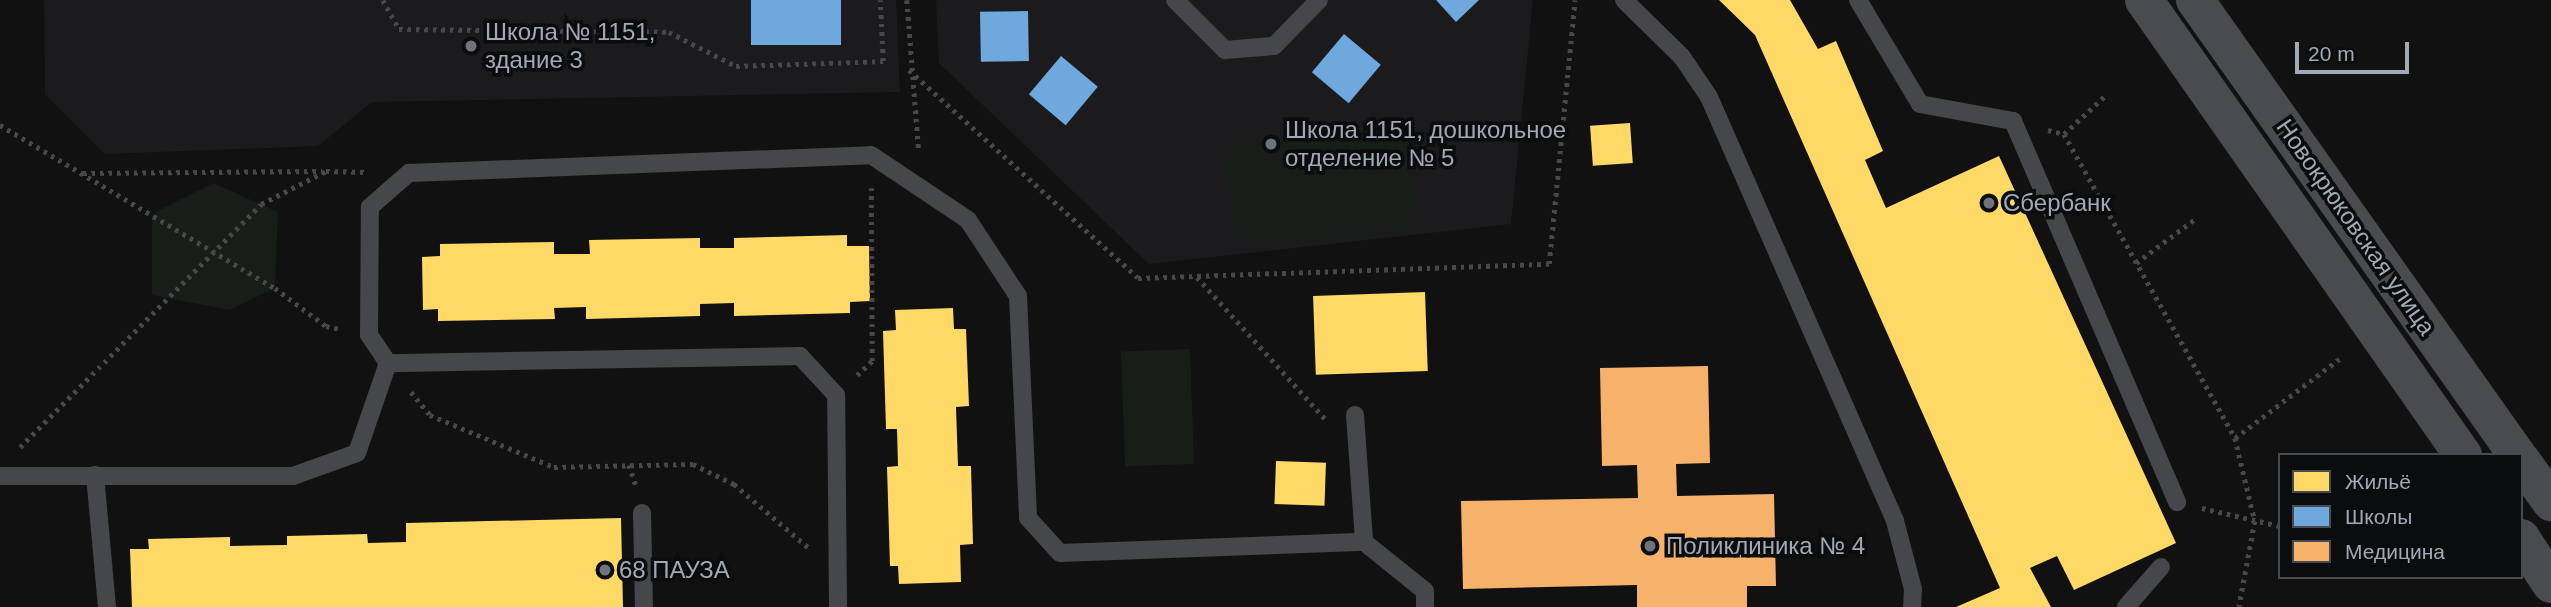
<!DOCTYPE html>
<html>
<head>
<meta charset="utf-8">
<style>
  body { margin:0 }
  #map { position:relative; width:2551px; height:607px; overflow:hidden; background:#111; font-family:Arial,sans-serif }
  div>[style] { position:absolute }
  .built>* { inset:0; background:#1b1b1d }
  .green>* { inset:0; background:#171e17; transform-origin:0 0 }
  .homes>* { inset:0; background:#ffd966; transform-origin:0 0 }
  .schools>* { inset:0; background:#6fa8dc; transform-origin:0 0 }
  .health>* { inset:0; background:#f6b26b }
  .path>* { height:4.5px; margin-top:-2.25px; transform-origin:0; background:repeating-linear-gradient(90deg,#46484c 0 3.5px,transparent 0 8.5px) }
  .lane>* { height:18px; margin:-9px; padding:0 9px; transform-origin:9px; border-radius:9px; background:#45474a }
  .secondary>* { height:38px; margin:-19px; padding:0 19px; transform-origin:19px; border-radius:19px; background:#494b4e }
  .dots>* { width:19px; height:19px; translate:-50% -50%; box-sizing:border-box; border:4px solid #0b0c0d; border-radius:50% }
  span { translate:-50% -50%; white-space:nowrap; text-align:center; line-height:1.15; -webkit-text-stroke:7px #0b0c0d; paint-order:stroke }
  .poi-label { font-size:24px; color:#a0a9b4 }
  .left { translate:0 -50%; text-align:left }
  .street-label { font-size:24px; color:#a0a9b4 }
  .legend { position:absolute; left:2278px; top:453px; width:245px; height:126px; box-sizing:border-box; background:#0b0c0d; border:2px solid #474b50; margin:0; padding:9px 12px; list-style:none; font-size:21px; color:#a0a9b4 }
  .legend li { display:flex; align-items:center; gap:14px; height:35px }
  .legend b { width:35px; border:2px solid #474b50 }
  .scale { position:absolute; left:2295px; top:42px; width:114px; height:32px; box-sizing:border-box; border:4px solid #a0a9b4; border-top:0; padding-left:9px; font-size:21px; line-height:24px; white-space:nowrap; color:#a0a9b4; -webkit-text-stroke:5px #0b0c0d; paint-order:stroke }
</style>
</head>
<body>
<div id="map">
  <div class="built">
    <div style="clip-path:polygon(44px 0,896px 0,900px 92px,372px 102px,318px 146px,105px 154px,45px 94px)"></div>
    <div style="clip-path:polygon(936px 0,1533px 0,1511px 224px,1149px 264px,939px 63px)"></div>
  </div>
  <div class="green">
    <div style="clip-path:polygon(1399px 133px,1409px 144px,1413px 215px,1399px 232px,1249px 240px,1232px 226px,1228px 158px,1242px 140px)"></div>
    <div style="clip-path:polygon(213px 183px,278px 212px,275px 288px,230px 310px,152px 295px,152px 214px)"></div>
    <div style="left:1190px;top:349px;width:115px;height:69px;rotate:88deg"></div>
  </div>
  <div class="homes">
    <div style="clip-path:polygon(1719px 0,1790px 0,1818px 49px,1836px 41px,1883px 151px,1865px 160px,1886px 208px,1999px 156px,2176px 543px,2074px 590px,2057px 556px,2030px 568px,2051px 607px,1956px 607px,2000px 588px,1755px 35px)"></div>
    <div style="left:1630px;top:123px;width:40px;height:40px;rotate:86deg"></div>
    <div style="clip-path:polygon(847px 235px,847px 246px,869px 246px,870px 301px,850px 302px,850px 313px,734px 316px,734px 303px,700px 304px,700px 316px,586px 319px,586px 307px,554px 308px,555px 319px,438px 321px,438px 309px,423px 310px,422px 257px,440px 256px,440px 244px,554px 242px,554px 254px,590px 254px,589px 240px,700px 238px,700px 248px,734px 248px,734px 238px)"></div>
    <div style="left:1425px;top:292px;width:79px;height:112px;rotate:88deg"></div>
    <div style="clip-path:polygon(953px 308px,954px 329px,966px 329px,969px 406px,956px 407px,958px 466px,971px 466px,973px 544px,960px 545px,961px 582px,899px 584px,898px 566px,890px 566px,887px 467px,898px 466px,897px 429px,886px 429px,883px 331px,896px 330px,895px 310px)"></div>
    <div style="left:1276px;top:461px;width:50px;height:43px;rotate:2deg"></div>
    <div style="clip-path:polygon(621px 518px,623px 607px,132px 607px,130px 549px,149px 549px,148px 539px,230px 537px,230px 546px,287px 545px,287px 536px,367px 534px,368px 543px,406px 542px,406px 523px)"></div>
  </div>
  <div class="schools">
    <div style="left:751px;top:0;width:90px;height:45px"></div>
    <div style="clip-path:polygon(1436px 0,1479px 0,1456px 22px)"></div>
    <div style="left:1028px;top:11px;width:50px;height:48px;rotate:89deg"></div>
    <div style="left:1344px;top:34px;width:48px;height:50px;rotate:40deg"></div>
    <div style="left:1061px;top:56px;width:48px;height:50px;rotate:40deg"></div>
  </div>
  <div class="health">
    <div style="clip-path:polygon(1708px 366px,1710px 463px,1676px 464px,1677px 496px,1774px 494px,1776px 586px,1747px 586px,1747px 607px,1637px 607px,1637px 585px,1463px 589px,1461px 501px,1638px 498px,1637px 465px,1602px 466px,1600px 368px)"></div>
  </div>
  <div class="path">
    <div style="left:383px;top:0;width:33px;rotate:61deg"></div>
    <div style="left:399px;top:29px;width:270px;rotate:0.6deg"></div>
    <div style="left:669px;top:32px;width:75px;rotate:26.9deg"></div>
    <div style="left:736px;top:66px;width:147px;rotate:-1.9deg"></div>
    <div style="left:883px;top:61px;width:61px;rotate:-92.8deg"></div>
    <div style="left:907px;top:0;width:152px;rotate:85.5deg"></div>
    <div style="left:909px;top:70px;width:309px;rotate:42.2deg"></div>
    <div style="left:1138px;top:278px;width:411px;rotate:-2deg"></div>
    <div style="left:1549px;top:264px;width:265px;rotate:-84.4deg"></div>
    <div style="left:0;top:125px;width:320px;rotate:30.7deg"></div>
    <div style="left:275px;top:288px;width:64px;rotate:36.7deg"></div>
    <div style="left:326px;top:326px;width:14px;rotate:12deg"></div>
    <div style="left:2048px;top:130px;width:16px;rotate:14deg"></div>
    <div style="left:2064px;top:134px;width:349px;rotate:60.6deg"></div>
    <div style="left:2235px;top:438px;width:85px;rotate:76.5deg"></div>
    <div style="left:2255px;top:521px;width:87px;rotate:100.5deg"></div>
    <div style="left:2064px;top:134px;width:57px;rotate:-42.9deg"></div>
    <div style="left:83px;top:173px;width:239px;rotate:-0.5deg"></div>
    <div style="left:2136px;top:263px;width:74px;rotate:-36.7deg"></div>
    <div style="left:1197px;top:277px;width:194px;rotate:47.9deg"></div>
    <div style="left:857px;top:375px;width:21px;rotate:-43deg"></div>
    <div style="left:872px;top:361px;width:173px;rotate:-90.3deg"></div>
    <div style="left:411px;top:392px;width:30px;rotate:50deg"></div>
    <div style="left:430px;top:415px;width:134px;rotate:22.8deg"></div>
    <div style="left:554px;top:467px;width:139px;rotate:-1.2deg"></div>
    <div style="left:693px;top:464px;width:46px;rotate:26deg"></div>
    <div style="left:734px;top:484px;width:100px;rotate:40.5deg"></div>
    <div style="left:2235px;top:438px;width:131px;rotate:-37.2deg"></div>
    <div style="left:20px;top:447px;width:342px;rotate:-45.2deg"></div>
    <div style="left:261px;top:204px;width:73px;rotate:-26.9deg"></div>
    <div style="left:326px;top:171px;width:41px;rotate:1.4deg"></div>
    <div style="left:629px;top:465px;width:24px;rotate:71deg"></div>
    <div style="left:2202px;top:508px;width:80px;rotate:13deg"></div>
  </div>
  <div class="lane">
    <div style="left:1175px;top:0;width:71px;rotate:45deg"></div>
    <div style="left:1225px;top:50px;width:49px;rotate:-4.7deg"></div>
    <div style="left:1274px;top:46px;width:64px;rotate:-45.6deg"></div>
    <div style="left:1624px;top:0;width:81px;rotate:44.5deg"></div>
    <div style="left:1682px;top:57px;width:48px;rotate:56deg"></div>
    <div style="left:1709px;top:97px;width:463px;rotate:66.3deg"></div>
    <div style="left:1895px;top:521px;width:70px;rotate:75.2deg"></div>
    <div style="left:1913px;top:589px;width:18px;rotate:93deg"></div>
    <div style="left:1858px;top:0;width:121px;rotate:59.2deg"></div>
    <div style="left:1920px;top:104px;width:95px;rotate:10.4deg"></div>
    <div style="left:2013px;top:121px;width:415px;rotate:66.7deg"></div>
    <div style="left:1355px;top:415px;width:127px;rotate:85.9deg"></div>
    <div style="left:95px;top:475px;width:133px;rotate:84.8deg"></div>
    <div style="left:0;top:476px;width:293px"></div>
    <div style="left:293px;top:476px;width:68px;rotate:-19.8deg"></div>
    <div style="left:357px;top:453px;width:95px;rotate:-71deg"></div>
    <div style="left:642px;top:513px;width:94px;rotate:88.8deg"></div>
    <div style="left:838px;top:607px;width:212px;rotate:-90.5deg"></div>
    <div style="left:836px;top:395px;width:53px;rotate:-132.7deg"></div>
    <div style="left:800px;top:356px;width:412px;rotate:179deg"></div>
    <div style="left:388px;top:363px;width:34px;rotate:-124deg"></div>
    <div style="left:369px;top:335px;width:128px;rotate:-89.6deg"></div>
    <div style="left:370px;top:207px;width:52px;rotate:-41.1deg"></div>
    <div style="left:409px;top:173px;width:462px;rotate:-2.2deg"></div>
    <div style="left:871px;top:155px;width:117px;rotate:33.8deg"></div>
    <div style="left:968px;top:220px;width:91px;rotate:56.7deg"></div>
    <div style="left:1018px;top:296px;width:222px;rotate:87.4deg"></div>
    <div style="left:1028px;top:518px;width:47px;rotate:47.6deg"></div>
    <div style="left:1060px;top:553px;width:304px;rotate:-2.1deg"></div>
    <div style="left:1364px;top:542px;width:78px;rotate:38.8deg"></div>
    <div style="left:1425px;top:591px;width:16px;rotate:90deg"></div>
    <div style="left:2126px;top:607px;width:53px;rotate:-48.8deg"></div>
  </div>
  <div class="secondary">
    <div style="left:2144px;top:0;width:556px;rotate:54.97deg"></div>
    <div style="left:2195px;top:0;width:557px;rotate:54.71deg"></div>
    <div style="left:2521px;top:460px;width:52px;rotate:54.5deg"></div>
    <div style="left:2521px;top:538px;width:55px;rotate:56.9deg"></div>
  </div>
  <div class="dots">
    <div style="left:471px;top:46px;background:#6e747b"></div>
    <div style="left:1271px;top:144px;background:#6e747b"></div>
    <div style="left:1989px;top:203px;background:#6e747b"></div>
    <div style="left:1650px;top:546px;background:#6e747b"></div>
    <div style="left:605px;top:570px;background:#6e747b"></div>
  </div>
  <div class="poi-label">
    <span class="left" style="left:485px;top:46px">Школа № 1151,<br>здание 3</span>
    <span class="left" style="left:1285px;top:144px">Школа 1151, дошкольное<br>отделение № 5</span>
    <span class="left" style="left:2003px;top:203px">Сбербанк</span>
    <span class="left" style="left:1666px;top:546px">Поликлиника № 4</span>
    <span class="left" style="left:619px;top:570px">68 ПАУЗА</span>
  </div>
  <div class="street-label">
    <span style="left:2356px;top:227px;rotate:55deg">Новокрюковская улица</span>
  </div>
  <ul class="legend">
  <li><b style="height:19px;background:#ffd966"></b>Жильё</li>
  <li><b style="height:19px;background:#6fa8dc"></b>Школы</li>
  <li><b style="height:19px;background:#f6b26b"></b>Медицина</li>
  </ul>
  <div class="scale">20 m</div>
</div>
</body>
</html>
